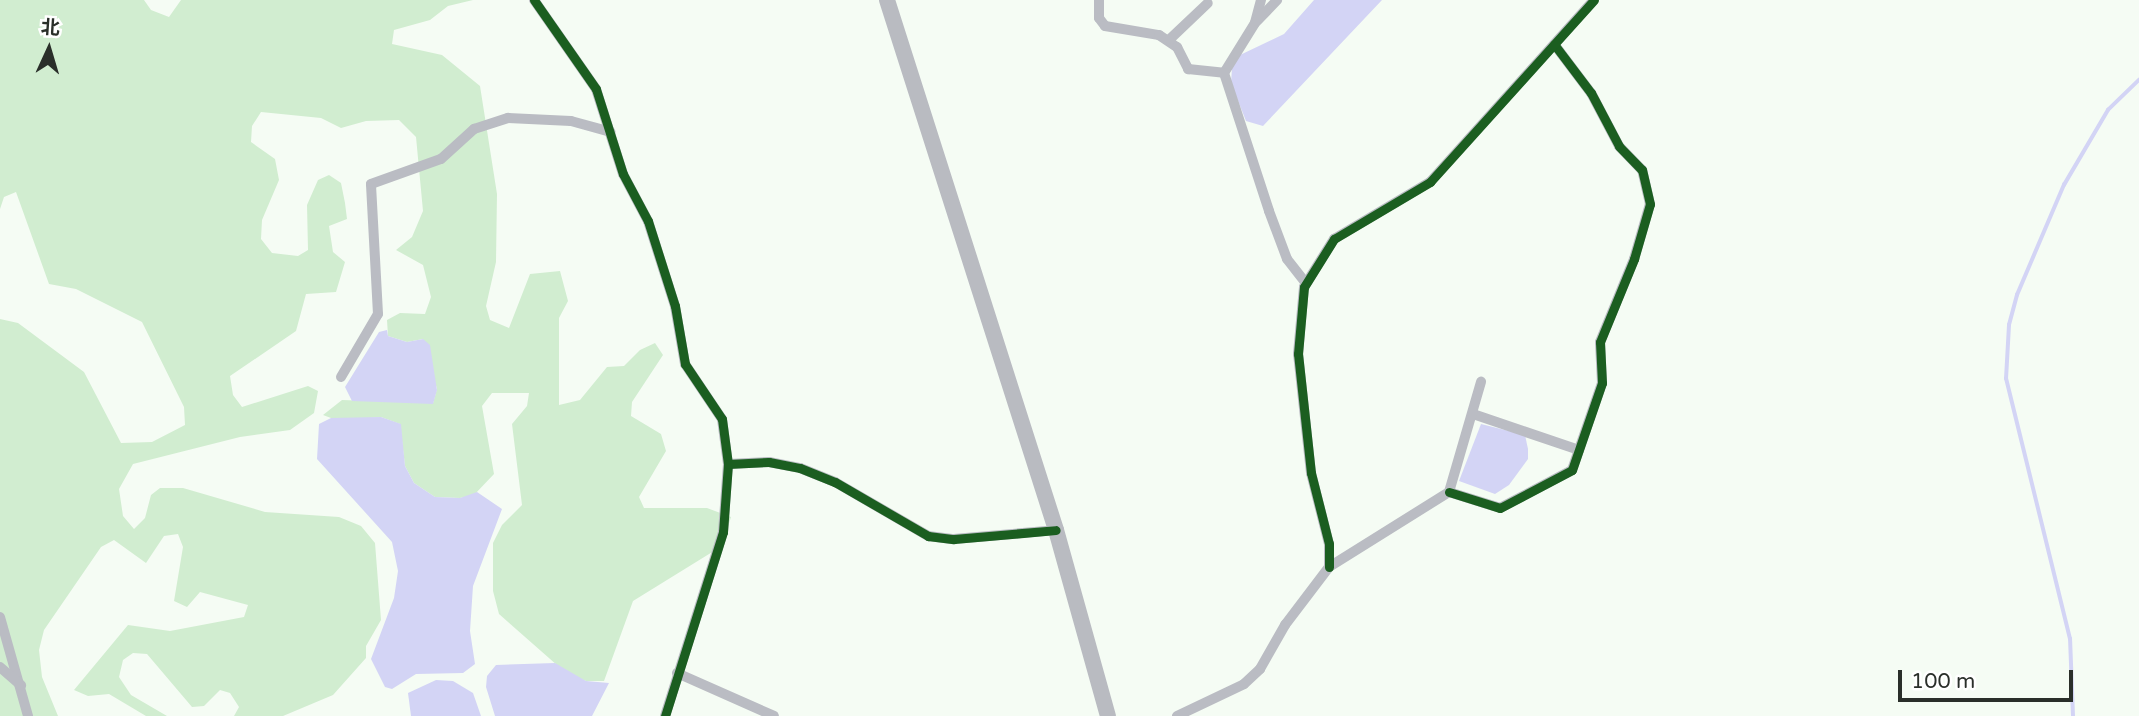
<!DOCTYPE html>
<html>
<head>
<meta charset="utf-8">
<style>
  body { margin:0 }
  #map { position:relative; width:2139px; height:716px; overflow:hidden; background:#f5fcf4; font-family:"Varela Round","Noto Sans SC",sans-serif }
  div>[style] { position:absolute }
  .green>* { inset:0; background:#d1edd0 }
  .water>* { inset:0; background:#d3d4f5 }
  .stream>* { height:3.5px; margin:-1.75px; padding:0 1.75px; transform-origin:1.75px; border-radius:1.75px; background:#d3d4f5 }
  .street>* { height:10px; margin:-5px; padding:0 5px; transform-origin:5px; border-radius:5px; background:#babcc3 }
  .secondary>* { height:16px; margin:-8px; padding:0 8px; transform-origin:8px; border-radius:8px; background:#b9bbc1 }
  .cycleway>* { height:9px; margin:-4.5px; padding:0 4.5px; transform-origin:4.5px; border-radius:4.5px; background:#1b5e20 }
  span { translate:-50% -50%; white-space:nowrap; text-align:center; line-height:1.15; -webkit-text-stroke:5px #fff; paint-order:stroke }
  .north { position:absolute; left:14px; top:14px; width:70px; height:70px; -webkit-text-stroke:5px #fff; paint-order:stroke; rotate:4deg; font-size:19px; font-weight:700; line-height:28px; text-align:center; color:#2a2f2a }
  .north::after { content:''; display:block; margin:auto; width:24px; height:32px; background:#2a2f2a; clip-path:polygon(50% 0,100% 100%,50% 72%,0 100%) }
  .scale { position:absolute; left:1898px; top:670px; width:175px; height:32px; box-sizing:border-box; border:4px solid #2a2f2a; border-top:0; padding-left:9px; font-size:21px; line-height:24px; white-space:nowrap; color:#2a2f2a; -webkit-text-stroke:5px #fff; paint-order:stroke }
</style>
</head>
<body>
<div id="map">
  <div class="green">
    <div style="clip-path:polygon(0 0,144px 0,151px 10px,169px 17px,181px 0,473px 0,448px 6px,430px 20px,394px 30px,392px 44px,442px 55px,480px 86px,497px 194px,496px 262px,486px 306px,490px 320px,509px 328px,530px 274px,560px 271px,568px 301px,559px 318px,559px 405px,580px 400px,607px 367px,624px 366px,640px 350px,655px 343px,663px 355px,632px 402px,631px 416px,661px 434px,666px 451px,639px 497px,644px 508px,707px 508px,731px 517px,722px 546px,633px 601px,604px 681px,586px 681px,566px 673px,499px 614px,493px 591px,493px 543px,502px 525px,522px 505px,512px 424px,527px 406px,529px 393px,492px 393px,482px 406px,494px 474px,474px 495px,460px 498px,435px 497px,414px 483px,405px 466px,400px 424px,381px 417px,339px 421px,323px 415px,342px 400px,433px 403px,437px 389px,423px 339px,407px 342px,388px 336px,387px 320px,400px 313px,425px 314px,431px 297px,423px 265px,396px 250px,412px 237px,423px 211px,416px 137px,399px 120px,366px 121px,341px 128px,321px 118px,261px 112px,252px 126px,251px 142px,275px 159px,279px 180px,262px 220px,261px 239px,272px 253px,298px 256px,308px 250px,307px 205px,318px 180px,329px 175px,341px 183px,345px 203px,347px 219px,329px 226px,333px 252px,345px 262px,336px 292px,306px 294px,296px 331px,230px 376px,233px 395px,242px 407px,308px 386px,318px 391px,314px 413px,290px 430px,240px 437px,133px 464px,119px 489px,123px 516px,134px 529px,145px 518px,151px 495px,160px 488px,183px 488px,265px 512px,339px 517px,361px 526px,375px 543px,381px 620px,366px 646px,366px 658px,333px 695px,283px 716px,234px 716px,239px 707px,230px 693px,220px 690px,204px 706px,192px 707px,147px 654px,133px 653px,123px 660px,119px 677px,131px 695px,167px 716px,146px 716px,109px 694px,88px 696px,74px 690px,128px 625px,170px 631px,244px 617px,248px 605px,200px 592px,187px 607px,174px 601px,183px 547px,178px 534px,164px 536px,146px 563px,114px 540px,101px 547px,44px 630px,39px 650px,42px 677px,58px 716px,0 716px,0 319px,18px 323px,84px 372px,121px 443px,152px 442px,185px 425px,184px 407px,142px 322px,76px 289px,49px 284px,16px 192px,4px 197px,0 209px)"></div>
  </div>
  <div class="water">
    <div style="clip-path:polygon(1314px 0,1382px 0,1263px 126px,1246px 121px,1231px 83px,1232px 68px,1240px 55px,1284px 34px)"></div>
    <div style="clip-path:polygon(387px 330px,388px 336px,407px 342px,423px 339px,430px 345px,437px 390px,433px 404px,352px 401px,345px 387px,379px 332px)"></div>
    <div style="clip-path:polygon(381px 417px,401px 424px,405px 466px,414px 483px,435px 497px,460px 498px,477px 492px,502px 509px,473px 586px,470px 631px,475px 664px,463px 673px,416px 674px,392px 689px,385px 687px,371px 659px,394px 598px,398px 571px,392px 542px,317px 459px,319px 424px,331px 418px)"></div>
    <div style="clip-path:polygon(1481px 424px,1525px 435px,1528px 449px,1528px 459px,1509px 485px,1495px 494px,1459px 481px)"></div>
    <div style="clip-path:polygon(555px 663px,586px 681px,609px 683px,592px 716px,495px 716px,486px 687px,487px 676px,496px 665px)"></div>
    <div style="clip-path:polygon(436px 680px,453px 681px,473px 693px,481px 716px,411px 716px,408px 693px)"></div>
  </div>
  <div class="stream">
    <div style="left:2073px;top:716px;width:77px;rotate:-92.2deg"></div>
    <div style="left:2070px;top:639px;width:268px;rotate:-103.8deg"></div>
    <div style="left:2006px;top:379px;width:54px;rotate:-86.8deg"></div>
    <div style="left:2009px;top:325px;width:31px;rotate:-75deg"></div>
    <div style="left:2017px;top:295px;width:120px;rotate:-66.9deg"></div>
    <div style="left:2064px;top:185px;width:87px;rotate:-59.6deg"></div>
    <div style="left:2108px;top:110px;width:43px;rotate:-44.1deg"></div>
  </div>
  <div class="street">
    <div style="left:534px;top:0;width:108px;rotate:55.1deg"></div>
    <div style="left:596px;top:89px;width:89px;rotate:72.4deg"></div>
    <div style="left:623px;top:174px;width:53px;rotate:62deg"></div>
    <div style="left:648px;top:221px;width:89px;rotate:72.4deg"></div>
    <div style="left:675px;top:306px;width:59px;rotate:80.2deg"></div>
    <div style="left:685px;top:364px;width:66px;rotate:56.1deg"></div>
    <div style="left:722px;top:419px;width:45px;rotate:82.4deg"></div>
    <div style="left:1099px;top:0;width:18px;rotate:90deg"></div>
    <div style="left:1099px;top:18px;width:10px;rotate:53deg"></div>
    <div style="left:1105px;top:26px;width:55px;rotate:9.5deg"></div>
    <div style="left:1159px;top:35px;width:22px;rotate:34deg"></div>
    <div style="left:1177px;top:47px;width:25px;rotate:63deg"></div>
    <div style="left:1188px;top:69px;width:36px;rotate:6deg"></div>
    <div style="left:1261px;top:0;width:24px;rotate:105deg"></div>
    <div style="left:1255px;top:23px;width:59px;rotate:121.8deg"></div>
    <div style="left:1224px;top:73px;width:145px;rotate:71.9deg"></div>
    <div style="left:1269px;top:211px;width:51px;rotate:69.4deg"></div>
    <div style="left:1287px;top:259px;width:31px;rotate:52deg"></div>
    <div style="left:1257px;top:21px;width:29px;rotate:-46deg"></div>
    <div style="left:1170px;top:39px;width:52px;rotate:-43.5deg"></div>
    <div style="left:341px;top:377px;width:73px;rotate:-59.6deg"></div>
    <div style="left:378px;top:314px;width:130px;rotate:-93.1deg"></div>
    <div style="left:371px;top:184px;width:74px;rotate:-19.7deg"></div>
    <div style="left:441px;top:159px;width:45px;rotate:-42.3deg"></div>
    <div style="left:474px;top:129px;width:36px;rotate:-18deg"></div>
    <div style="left:508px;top:118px;width:63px;rotate:2.7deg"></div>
    <div style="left:571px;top:121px;width:41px;rotate:15.4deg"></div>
    <div style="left:1473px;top:414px;width:112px;rotate:18.8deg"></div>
    <div style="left:1449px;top:492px;width:53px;rotate:17.4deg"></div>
    <div style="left:1500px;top:508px;width:81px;rotate:-27.8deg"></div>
    <div style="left:1572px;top:470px;width:92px;rotate:-71deg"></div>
    <div style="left:1602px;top:383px;width:41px;rotate:-92.8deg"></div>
    <div style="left:1600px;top:342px;width:90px;rotate:-67.7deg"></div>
    <div style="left:1634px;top:259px;width:57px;rotate:-73.8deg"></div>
    <div style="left:1650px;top:204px;width:35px;rotate:-103deg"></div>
    <div style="left:1642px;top:170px;width:33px;rotate:-134deg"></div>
    <div style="left:1619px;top:146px;width:60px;rotate:-117.8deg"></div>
    <div style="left:1591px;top:93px;width:61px;rotate:-127.1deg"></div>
    <div style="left:1329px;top:567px;width:23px;rotate:-90deg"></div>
    <div style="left:1329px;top:544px;width:73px;rotate:-104.2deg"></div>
    <div style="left:1311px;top:473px;width:120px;rotate:-96.2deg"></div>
    <div style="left:1298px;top:354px;width:67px;rotate:-84.9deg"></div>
    <div style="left:1304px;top:287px;width:57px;rotate:-58deg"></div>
    <div style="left:1334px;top:239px;width:112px;rotate:-30.7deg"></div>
    <div style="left:1430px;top:182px;width:245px;rotate:-48deg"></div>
    <div style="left:0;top:617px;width:103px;rotate:74.2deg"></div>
    <div style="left:0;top:667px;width:28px;rotate:41deg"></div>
    <div style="left:677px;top:673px;width:106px;rotate:23.9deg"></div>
    <div style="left:665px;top:716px;width:193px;rotate:-72.5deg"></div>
    <div style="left:723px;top:532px;width:68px;rotate:-85.8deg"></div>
    <div style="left:728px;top:464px;width:41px;rotate:-2.8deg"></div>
    <div style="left:769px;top:462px;width:32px;rotate:11deg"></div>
    <div style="left:800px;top:468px;width:38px;rotate:22deg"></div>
    <div style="left:835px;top:482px;width:108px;rotate:30.1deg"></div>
    <div style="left:928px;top:536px;width:26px;rotate:7deg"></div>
    <div style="left:954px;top:539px;width:102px;rotate:-5deg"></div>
    <div style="left:1177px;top:716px;width:74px;rotate:-25.5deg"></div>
    <div style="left:1244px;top:684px;width:22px;rotate:-43deg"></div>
    <div style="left:1260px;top:669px;width:51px;rotate:-60.4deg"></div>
    <div style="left:1285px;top:625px;width:73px;rotate:-52.8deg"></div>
    <div style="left:1329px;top:567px;width:142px;rotate:-32deg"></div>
    <div style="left:1449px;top:492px;width:115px;rotate:-73.8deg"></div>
  </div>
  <div class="secondary">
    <div style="left:887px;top:0;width:556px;rotate:72.31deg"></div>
    <div style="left:1056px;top:530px;width:193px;rotate:74.4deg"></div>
  </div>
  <div class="cycleway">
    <div style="left:534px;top:0;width:108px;rotate:55.1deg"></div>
    <div style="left:596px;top:89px;width:89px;rotate:72.4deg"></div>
    <div style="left:623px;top:174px;width:53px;rotate:62deg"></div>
    <div style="left:648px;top:221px;width:89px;rotate:72.4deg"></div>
    <div style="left:675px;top:306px;width:59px;rotate:80.2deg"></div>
    <div style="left:685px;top:364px;width:66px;rotate:56.1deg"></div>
    <div style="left:722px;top:419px;width:45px;rotate:82.4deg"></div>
    <div style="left:1449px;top:492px;width:53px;rotate:17.4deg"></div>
    <div style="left:1500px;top:508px;width:81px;rotate:-27.8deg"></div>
    <div style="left:1572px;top:470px;width:92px;rotate:-71deg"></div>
    <div style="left:1602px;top:383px;width:41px;rotate:-92.8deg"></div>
    <div style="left:1600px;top:342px;width:90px;rotate:-67.7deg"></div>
    <div style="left:1634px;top:259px;width:57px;rotate:-73.8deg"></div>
    <div style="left:1650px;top:204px;width:35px;rotate:-103deg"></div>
    <div style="left:1642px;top:170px;width:33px;rotate:-134deg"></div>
    <div style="left:1619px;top:146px;width:60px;rotate:-117.8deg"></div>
    <div style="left:1591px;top:93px;width:61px;rotate:-127.1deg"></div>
    <div style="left:1329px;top:567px;width:23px;rotate:-90deg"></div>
    <div style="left:1329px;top:544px;width:73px;rotate:-104.2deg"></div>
    <div style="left:1311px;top:473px;width:120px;rotate:-96.2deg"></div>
    <div style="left:1298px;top:354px;width:67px;rotate:-84.9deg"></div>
    <div style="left:1304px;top:287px;width:57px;rotate:-58deg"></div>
    <div style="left:1334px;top:239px;width:112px;rotate:-30.7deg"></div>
    <div style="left:1430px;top:182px;width:245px;rotate:-48deg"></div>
    <div style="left:665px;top:716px;width:193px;rotate:-72.5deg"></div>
    <div style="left:723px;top:532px;width:68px;rotate:-85.8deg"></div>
    <div style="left:728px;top:464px;width:41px;rotate:-2.8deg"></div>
    <div style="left:769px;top:462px;width:32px;rotate:11deg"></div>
    <div style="left:800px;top:468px;width:38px;rotate:22deg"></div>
    <div style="left:835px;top:482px;width:108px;rotate:30.1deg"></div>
    <div style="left:928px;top:536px;width:26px;rotate:7deg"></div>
    <div style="left:954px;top:539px;width:102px;rotate:-5deg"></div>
  </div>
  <div class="north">北</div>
  <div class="scale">100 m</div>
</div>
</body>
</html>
